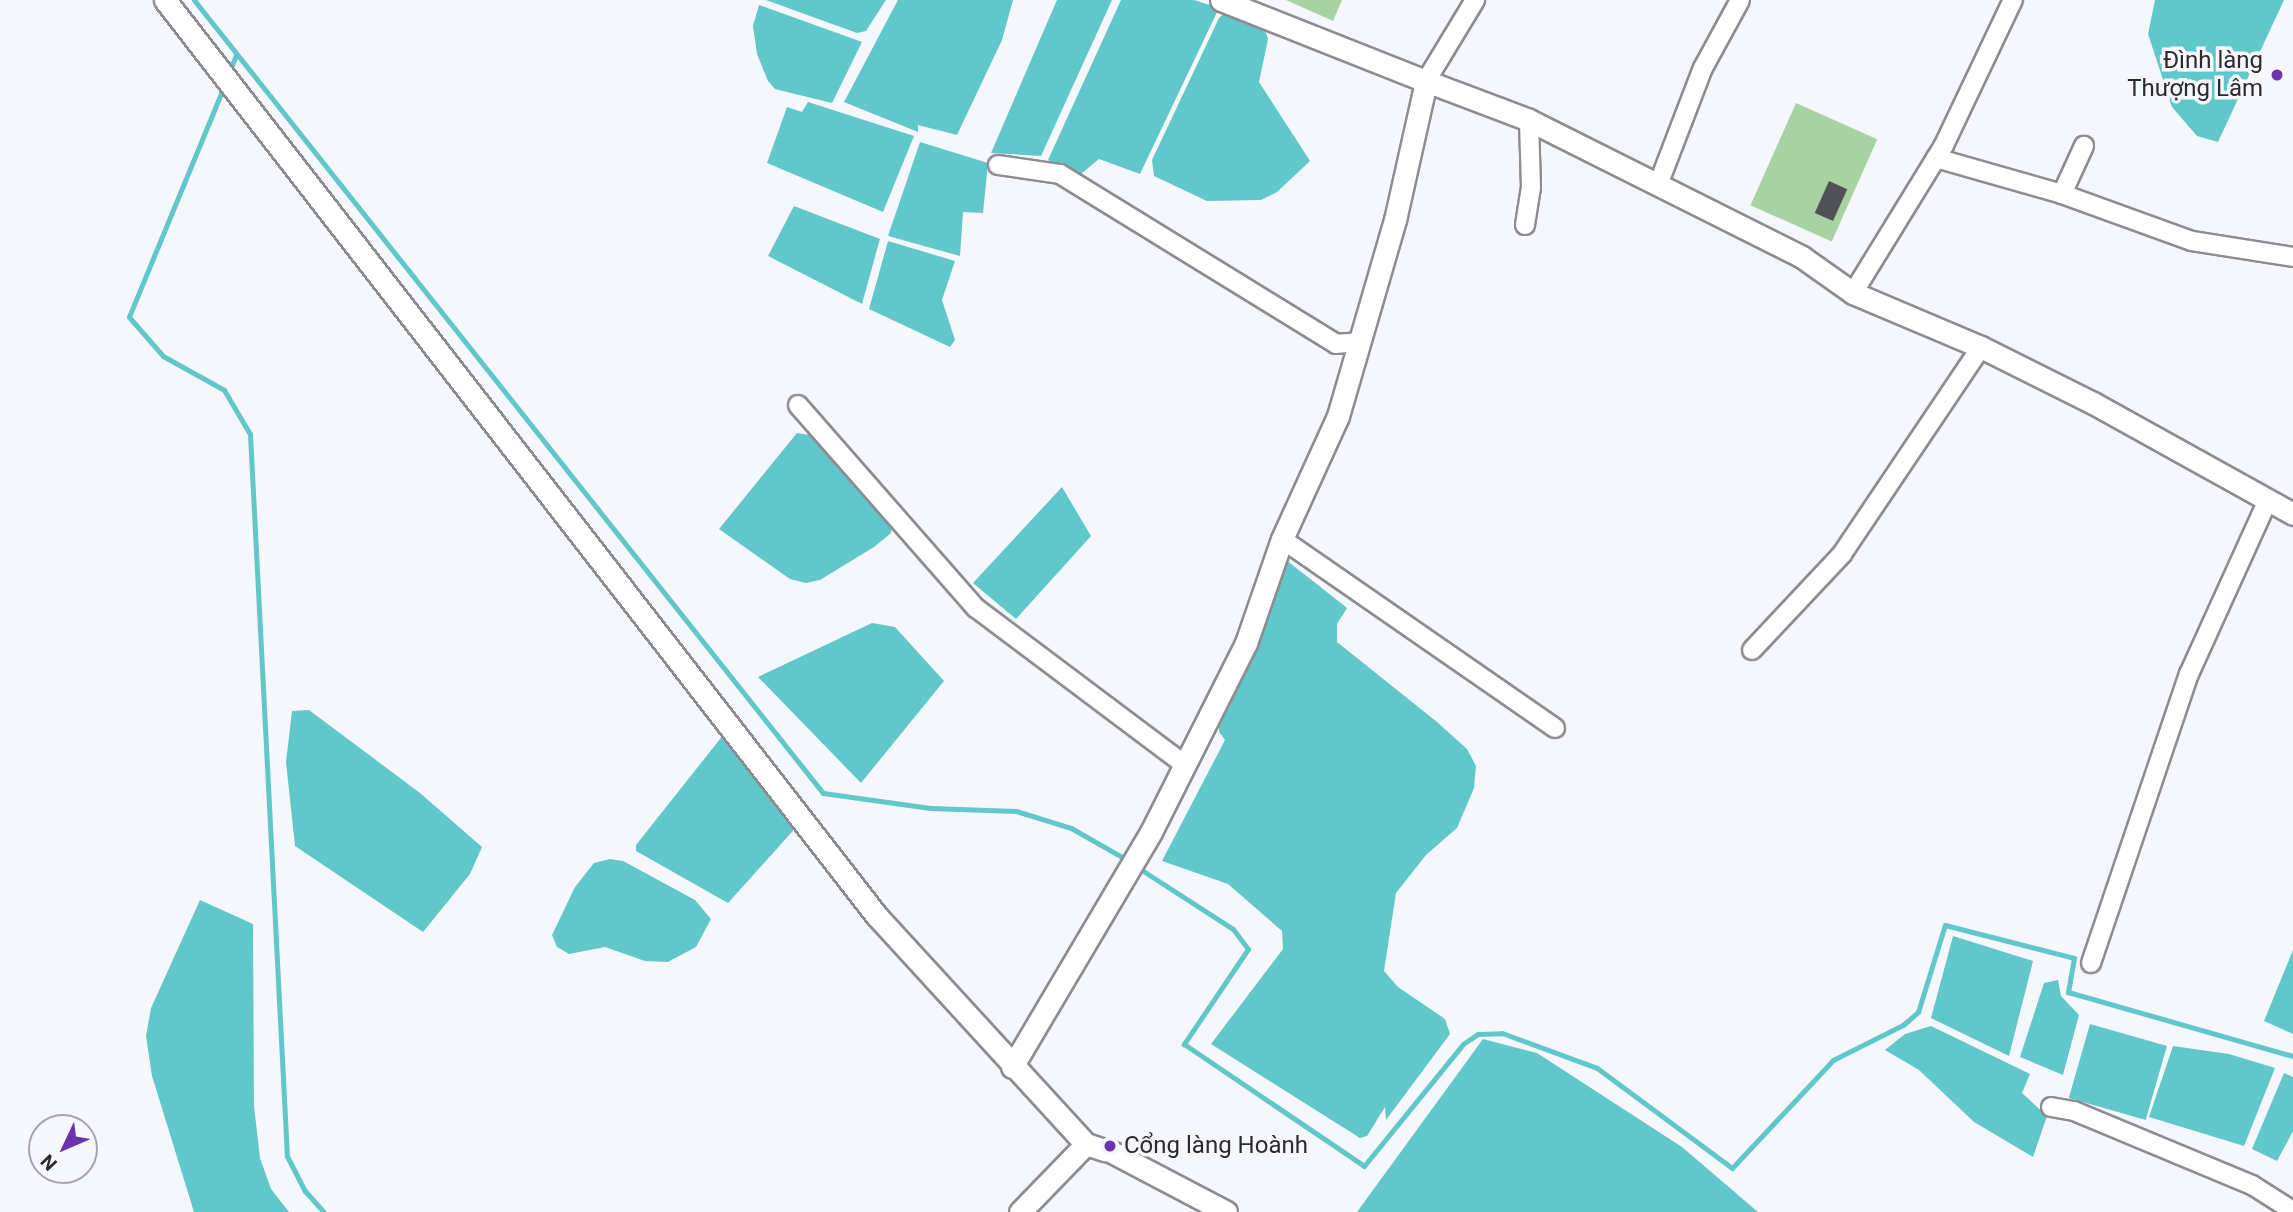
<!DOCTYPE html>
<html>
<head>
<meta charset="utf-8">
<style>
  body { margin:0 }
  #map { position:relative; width:2293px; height:1212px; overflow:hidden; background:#f6f6fd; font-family:Roboto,sans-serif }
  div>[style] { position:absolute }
  .green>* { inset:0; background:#a7d3a3; transform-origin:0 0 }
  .water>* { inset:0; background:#60c7cb; transform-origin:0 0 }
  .stream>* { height:5px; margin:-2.5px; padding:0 2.5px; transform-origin:2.5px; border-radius:2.5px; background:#60c7cb }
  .building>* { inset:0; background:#515258; transform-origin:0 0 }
  .roads { filter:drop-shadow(2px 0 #8c8d93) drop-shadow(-2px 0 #8c8d93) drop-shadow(0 2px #8c8d93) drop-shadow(0 -2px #8c8d93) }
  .minor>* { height:18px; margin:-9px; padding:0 9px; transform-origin:9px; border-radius:9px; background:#fff }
  .tertiary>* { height:21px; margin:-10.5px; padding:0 10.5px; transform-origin:10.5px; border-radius:10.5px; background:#fff }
  .dots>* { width:19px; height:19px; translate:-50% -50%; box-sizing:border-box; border:4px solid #f6f6fd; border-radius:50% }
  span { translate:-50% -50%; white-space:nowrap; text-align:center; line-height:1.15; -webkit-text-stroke:7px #f6f6fd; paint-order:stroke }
  .poi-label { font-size:24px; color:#2a2b2d }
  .right { translate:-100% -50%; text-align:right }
  .left { translate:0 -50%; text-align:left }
  .north { position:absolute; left:28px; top:1114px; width:70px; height:70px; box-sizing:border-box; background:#f6f6fd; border:2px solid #a4a5aa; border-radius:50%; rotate:226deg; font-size:19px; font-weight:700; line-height:28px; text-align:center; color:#2a2b2d }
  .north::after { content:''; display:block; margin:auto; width:24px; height:32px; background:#6b34aa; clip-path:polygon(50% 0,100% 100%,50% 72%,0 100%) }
</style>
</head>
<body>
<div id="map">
  <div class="green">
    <div style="clip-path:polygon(1286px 0,1342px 0,1333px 21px)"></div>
    <div style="left:1796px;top:103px;width:89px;height:112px;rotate:24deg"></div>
  </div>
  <div class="water">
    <div style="clip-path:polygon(766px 0,886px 0,866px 31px,857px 33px)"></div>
    <div style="clip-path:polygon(898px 0,1013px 0,1002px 40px,957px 135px,918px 125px,918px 132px,844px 102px)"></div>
    <div style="clip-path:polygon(1057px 0,1112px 0,1041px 156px,991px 153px)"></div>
    <div style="clip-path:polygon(1121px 0,1194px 0,1219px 8px,1140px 174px,1099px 159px,1081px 174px,1048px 160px)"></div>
    <div style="clip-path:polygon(2155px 0,2284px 0,2218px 142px,2197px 136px,2172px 107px,2148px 34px)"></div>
    <div style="clip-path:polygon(759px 5px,862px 42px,832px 103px,775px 89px,768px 81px,757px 54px,753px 26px)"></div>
    <div style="clip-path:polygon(1228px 10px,1263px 24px,1268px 39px,1259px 82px,1310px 161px,1277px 192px,1261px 200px,1207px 201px,1154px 176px,1152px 160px,1219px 18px)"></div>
    <div style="clip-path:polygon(808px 102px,914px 136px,883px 212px,767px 163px,787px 107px,802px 112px)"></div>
    <div style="clip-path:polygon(920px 142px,988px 163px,983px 213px,963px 212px,960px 256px,888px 236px)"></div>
    <div style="clip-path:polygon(794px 206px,880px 239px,862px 304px,768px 256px)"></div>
    <div style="clip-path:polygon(888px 241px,955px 261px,942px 300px,955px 340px,950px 347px,869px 309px)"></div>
    <div style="clip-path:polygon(797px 433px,810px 435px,892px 523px,891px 533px,874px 547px,820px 580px,806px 583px,790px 579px,719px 529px)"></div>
    <div style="clip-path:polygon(1062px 487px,1091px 536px,1016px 619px,973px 583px)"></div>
    <div style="clip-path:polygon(1285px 559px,1347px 608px,1337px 624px,1337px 642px,1437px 722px,1467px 749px,1476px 766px,1474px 788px,1457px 828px,1426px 855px,1396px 893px,1384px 971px,1398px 987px,1445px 1019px,1450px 1034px,1386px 1120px,1385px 1107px,1367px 1136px,1360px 1138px,1211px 1044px,1283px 949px,1282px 931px,1228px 884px,1162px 861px,1225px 740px,1219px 732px,1219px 720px)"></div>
    <div style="clip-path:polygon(872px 623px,895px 627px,944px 681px,861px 783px,758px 677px)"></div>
    <div style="clip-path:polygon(309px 710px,420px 793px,482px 847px,470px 874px,423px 932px,295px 846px,286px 762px,292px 711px)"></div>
    <div style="clip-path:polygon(724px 734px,800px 823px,728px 903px,636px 851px,636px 845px)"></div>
    <div style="clip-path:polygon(610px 859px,623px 861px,695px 900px,711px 919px,696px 947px,668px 962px,645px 961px,605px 947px,569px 954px,557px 947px,552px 935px,575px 887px,594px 863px)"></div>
    <div style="clip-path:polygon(200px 900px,253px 924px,254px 1106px,260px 1158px,271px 1189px,289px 1212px,194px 1212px,152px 1076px,146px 1036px,151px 1008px)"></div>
    <div style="clip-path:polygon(1953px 936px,2033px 961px,2009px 1056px,1931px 1018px)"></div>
    <div style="clip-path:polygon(2293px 950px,2293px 1034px,2264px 1021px)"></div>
    <div style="clip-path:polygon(2058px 980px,2061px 996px,2079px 1015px,2063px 1075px,2020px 1057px,2044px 983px)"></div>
    <div style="left:2090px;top:1024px;width:80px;height:77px;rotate:16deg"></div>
    <div style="clip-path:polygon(1931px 1026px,2030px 1074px,2022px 1093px,2047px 1116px,2033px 1157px,1974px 1122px,1919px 1070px,1885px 1050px,1905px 1034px)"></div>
    <div style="clip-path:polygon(1483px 1039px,1537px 1053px,1682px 1147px,1758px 1212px,1357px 1212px)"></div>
    <div style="clip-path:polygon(2173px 1046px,2229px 1054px,2275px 1068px,2244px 1146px,2149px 1117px)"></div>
    <div style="clip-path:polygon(2284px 1073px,2293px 1077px,2293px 1131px,2277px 1161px,2252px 1149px)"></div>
  </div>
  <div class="stream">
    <div style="left:194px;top:0;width:1012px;rotate:51.58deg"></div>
    <div style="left:823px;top:793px;width:108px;rotate:8deg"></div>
    <div style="left:930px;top:808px;width:86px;rotate:2deg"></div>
    <div style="left:1016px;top:811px;width:58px;rotate:17.2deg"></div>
    <div style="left:1071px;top:828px;width:67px;rotate:29.6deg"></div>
    <div style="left:230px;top:70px;width:16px;rotate:-68deg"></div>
    <div style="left:222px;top:91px;width:244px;rotate:112.4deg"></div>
    <div style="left:129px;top:317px;width:52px;rotate:48.9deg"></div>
    <div style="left:163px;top:356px;width:70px;rotate:29.1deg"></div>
    <div style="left:224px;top:390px;width:51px;rotate:59.4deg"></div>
    <div style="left:250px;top:434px;width:723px;rotate:87.07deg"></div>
    <div style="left:287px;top:1156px;width:39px;rotate:63deg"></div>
    <div style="left:305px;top:1191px;width:28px;rotate:48deg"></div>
    <div style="left:1137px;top:867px;width:114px;rotate:32.9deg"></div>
    <div style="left:1233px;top:929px;width:25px;rotate:53deg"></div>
    <div style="left:1248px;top:949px;width:115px;rotate:124deg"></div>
    <div style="left:1184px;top:1044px;width:217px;rotate:34.1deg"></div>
    <div style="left:1364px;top:1166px;width:157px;rotate:-50.9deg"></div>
    <div style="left:1463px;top:1044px;width:18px;rotate:-34deg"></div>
    <div style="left:1478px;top:1034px;width:24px;rotate:-2deg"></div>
    <div style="left:1502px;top:1033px;width:101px;rotate:20.2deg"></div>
    <div style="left:1597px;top:1068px;width:168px;rotate:36.5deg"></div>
    <div style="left:1732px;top:1168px;width:148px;rotate:-46.9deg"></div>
    <div style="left:1833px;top:1060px;width:78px;rotate:-26.6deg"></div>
    <div style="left:1903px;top:1025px;width:20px;rotate:-41deg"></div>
    <div style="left:1918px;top:1012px;width:91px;rotate:-72.8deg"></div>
    <div style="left:1945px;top:925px;width:133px;rotate:14.3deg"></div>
    <div style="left:2074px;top:958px;width:35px;rotate:100deg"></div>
    <div style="left:2068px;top:992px;width:234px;rotate:15.9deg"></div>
  </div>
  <div class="building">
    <div style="left:1829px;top:181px;width:20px;height:35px;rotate:24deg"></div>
  </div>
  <div class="roads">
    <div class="minor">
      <div style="left:1426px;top:81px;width:95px;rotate:-58.8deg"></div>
      <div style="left:1936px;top:158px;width:131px;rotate:15.9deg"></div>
      <div style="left:2062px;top:194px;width:138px;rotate:19.9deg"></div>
      <div style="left:2192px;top:241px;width:102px;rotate:9deg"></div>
      <div style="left:998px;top:165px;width:63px;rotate:8.3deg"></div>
      <div style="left:1060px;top:174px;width:324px;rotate:31.6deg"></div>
      <div style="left:1336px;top:344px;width:24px;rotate:-5deg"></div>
      <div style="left:1658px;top:185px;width:125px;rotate:-69deg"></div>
      <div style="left:1703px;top:68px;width:77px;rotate:-61.4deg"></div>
      <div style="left:2062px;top:194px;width:53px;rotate:-65.4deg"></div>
      <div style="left:1525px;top:225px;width:37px;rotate:-81deg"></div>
      <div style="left:1531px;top:188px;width:68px;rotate:-91.7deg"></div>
      <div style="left:1853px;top:293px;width:174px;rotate:-58.4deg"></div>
      <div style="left:1944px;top:145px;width:161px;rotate:-64.6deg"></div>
      <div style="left:798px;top:405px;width:270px;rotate:48.8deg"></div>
      <div style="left:976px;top:608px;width:261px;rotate:36.9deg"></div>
      <div style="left:1282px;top:539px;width:332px;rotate:34.7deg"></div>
      <div style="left:1752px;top:650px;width:132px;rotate:-46.8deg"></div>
      <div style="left:1842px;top:554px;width:249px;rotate:-56.1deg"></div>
      <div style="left:2091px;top:963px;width:305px;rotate:-71.3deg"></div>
      <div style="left:2189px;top:674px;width:191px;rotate:-65.6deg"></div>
      <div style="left:2051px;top:1107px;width:23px;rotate:10deg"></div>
      <div style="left:2074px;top:1111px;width:193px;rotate:22.6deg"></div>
      <div style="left:2252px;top:1185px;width:49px;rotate:32.4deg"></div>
    </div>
    <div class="tertiary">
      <div style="left:165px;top:0;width:1159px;rotate:52.15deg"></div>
      <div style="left:876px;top:915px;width:311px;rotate:47.5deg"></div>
      <div style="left:1086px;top:1144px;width:20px;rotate:18deg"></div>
      <div style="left:1221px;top:0;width:220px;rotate:21.6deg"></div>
      <div style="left:1012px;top:1067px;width:275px;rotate:-59.4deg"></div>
      <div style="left:1152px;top:830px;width:209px;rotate:-63.3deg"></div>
      <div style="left:1246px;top:643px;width:110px;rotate:-70.9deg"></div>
      <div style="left:1282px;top:539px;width:135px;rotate:-65.5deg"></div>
      <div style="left:1338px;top:416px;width:204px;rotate:-73.8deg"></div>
      <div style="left:1395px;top:220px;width:142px;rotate:-77.4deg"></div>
      <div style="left:1426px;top:81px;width:110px;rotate:20.7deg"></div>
      <div style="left:1529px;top:120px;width:305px;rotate:26.6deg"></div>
      <div style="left:1802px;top:257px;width:62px;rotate:35.2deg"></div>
      <div style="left:1853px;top:293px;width:139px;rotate:22.9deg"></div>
      <div style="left:1981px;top:347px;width:125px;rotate:26.6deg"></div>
      <div style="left:2093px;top:403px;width:229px;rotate:29deg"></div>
      <div style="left:1110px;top:1151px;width:131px;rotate:27.7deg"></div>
      <div style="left:1020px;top:1212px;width:95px;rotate:-45.9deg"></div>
    </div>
  </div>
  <div class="dots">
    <div style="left:2277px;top:75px;background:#6b34aa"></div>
    <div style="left:1110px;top:1146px;background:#6b34aa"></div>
  </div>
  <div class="poi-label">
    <span class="right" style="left:2263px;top:75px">Đình làng<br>Thượng Lâm</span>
    <span class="left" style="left:1124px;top:1146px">Cổng làng Hoành</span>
  </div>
  <div class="north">N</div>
</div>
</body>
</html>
